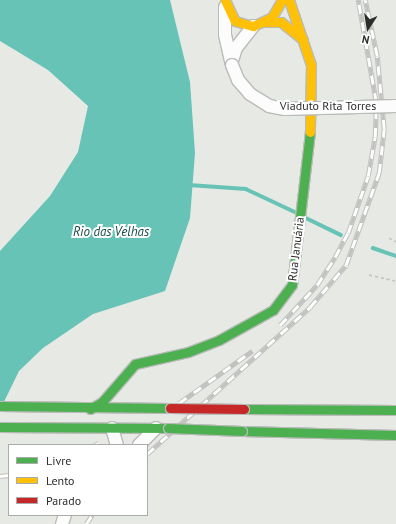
<!DOCTYPE html>
<html>
<head>
<meta charset="utf-8">
<style>
  body { margin:0 }
  #map { position:relative; width:396px; height:524px; overflow:hidden; background:#e7e9e5; font-family:"PT Sans",sans-serif }
  div>[style] { position:absolute }
  .water>* { inset:0; background:#66c3b5 }
  .stream>* { height:3.5px; margin:-1.75px; padding:0 1.75px; transform-origin:1.75px; border-radius:1.75px; background:#66c3b5 }
  .path>* { height:2px; margin-top:-1px; transform-origin:0; background:repeating-linear-gradient(90deg,#c8c8c7 0 3px,transparent 0 6px) }
  .roads { filter:drop-shadow(1px 0 #babbb9) drop-shadow(-1px 0 #babbb9) drop-shadow(0 1px #babbb9) drop-shadow(0 -1px #babbb9) }
  .street>* { height:12px; margin:-6px; padding:0 6px; transform-origin:6px; border-radius:6px; background:#fbfcfb }
  .fast>* { height:9px; margin:-4.5px; padding:0 4.5px; transform-origin:4.5px; border-radius:4.5px; background:#4caf50 }
  .slow>* { height:9px; margin:-4.5px; padding:0 4.5px; transform-origin:4.5px; border-radius:4.5px; background:#ffc107 }
  .rail>* { height:4.5px; margin-top:-2.25px; transform-origin:0; background:repeating-linear-gradient(90deg,#fff 0 9px,#c2c3c1 0 18px); box-sizing:border-box; border-block:1px solid #c2c3c1 }
  .bridges { filter:drop-shadow(1px 0 #babbb9) drop-shadow(-1px 0 #babbb9) drop-shadow(0 1px #babbb9) drop-shadow(0 -1px #babbb9) }
  .street-bridge>* { height:12px; margin:-6px; padding:0 6px; transform-origin:6px; border-radius:6px; background:#fbfcfb }
  .fast-bridge>* { height:9px; margin:-4.5px; padding:0 4.5px; transform-origin:4.5px; border-radius:4.5px; background:#4caf50 }
  .jam-bridge>* { height:9px; margin:-4.5px; padding:0 4.5px; transform-origin:4.5px; border-radius:4.5px; background:#c62828 }
  span { translate:-50% -50%; white-space:nowrap; text-align:center; line-height:1.15; -webkit-text-stroke:4px #fff; paint-order:stroke }
  .street-label { font-size:12px; color:#2d2e2c }
  .water-label { font-size:13px; color:#184e46; font-style:italic }
  .legend { position:absolute; left:8px; top:444px; width:140px; height:72px; box-sizing:border-box; background:#fff; border:1px solid #ababab; margin:0; padding:5px 7px; list-style:none; font-size:12px; color:#2d2e2c }
  .legend li { display:flex; align-items:center; gap:8px; height:20px }
  .legend b { width:20px; border:1px solid #ababab }
  .north { position:absolute; left:348px; top:8px; width:40px; height:40px; -webkit-text-stroke:3px #fff; paint-order:stroke; rotate:192deg; font-size:11px; font-weight:700; line-height:16px; text-align:center; color:#2d2e2c }
  .north::after { content:''; display:block; margin:auto; width:14px; height:18px; background:#2d2e2c; clip-path:polygon(50% 0,100% 100%,50% 72%,0 100%) }
</style>
</head>
<body>
<div id="map">
  <div class="water">
    <div style="clip-path:polygon(0 0,170px 0,190px 82px,195px 153px,190px 218px,165px 291px,93px 314px,43px 348px,19px 371px,0 410px,0 251px,50px 196px,78px 152px,88px 106px,48px 70px,0 41px)"></div>
  </div>
  <div class="stream">
    <div style="left:189px;top:185px;width:57px;rotate:4deg"></div>
    <div style="left:246px;top:189px;width:56px;rotate:25.2deg"></div>
    <div style="left:304px;top:217px;width:41px;rotate:25.9deg"></div>
    <div style="left:373px;top:248px;width:24px;rotate:19deg"></div>
  </div>
  <div class="path">
    <div style="left:389px;top:238px;width:8px;rotate:30deg"></div>
    <div style="left:369px;top:275px;width:28px;rotate:13deg"></div>
  </div>
  <div class="roads">
    <div class="street">
      <div style="left:225px;top:7px;width:28px;rotate:90deg"></div>
      <div style="left:225px;top:35px;width:31px;rotate:77deg"></div>
      <div style="left:232px;top:61px;width:14px;rotate:-73deg"></div>
      <div style="left:236px;top:48px;width:28px;rotate:-52deg"></div>
      <div style="left:112px;top:428px;width:18px;rotate:74deg"></div>
      <div style="left:139px;top:445px;width:24px;rotate:-45deg"></div>
      <div style="left:62px;top:524px;width:9px;rotate:-72deg"></div>
    </div>
    <div class="fast">
      <div style="left:0;top:406px;width:170px;rotate:0.7deg"></div>
      <div style="left:90px;top:409px;width:14px;rotate:-30deg"></div>
      <div style="left:102px;top:402px;width:50px;rotate:-49deg"></div>
      <div style="left:135px;top:364px;width:54px;rotate:-12.8deg"></div>
      <div style="left:188px;top:352px;width:33px;rotate:-21deg"></div>
      <div style="left:219px;top:340px;width:62px;rotate:-29.1deg"></div>
      <div style="left:273px;top:310px;width:31px;rotate:-53deg"></div>
      <div style="left:292px;top:285px;width:154px;rotate:-83.3deg"></div>
      <div style="left:244px;top:409px;width:152px;rotate:0.4deg"></div>
      <div style="left:0;top:427px;width:168px;rotate:0.3deg"></div>
      <div style="left:242px;top:431px;width:154px;rotate:1.5deg"></div>
    </div>
    <div class="slow">
      <div style="left:225px;top:0;width:23px;rotate:65deg"></div>
      <div style="left:235px;top:21px;width:19px;rotate:16deg"></div>
      <div style="left:253px;top:26px;width:21px;rotate:-25deg"></div>
      <div style="left:272px;top:17px;width:20px;rotate:-60deg"></div>
      <div style="left:289px;top:0;width:69px;rotate:71.3deg"></div>
      <div style="left:311px;top:65px;width:67px;rotate:90.9deg"></div>
      <div style="left:264px;top:22px;width:17px"></div>
      <div style="left:281px;top:22px;width:28px;rotate:39deg"></div>
    </div>
  </div>
  <div class="rail">
    <div style="left:280px;top:325px;width:54px;rotate:-47.2deg"></div>
    <div style="left:317px;top:285px;width:33px;rotate:-57deg"></div>
    <div style="left:335px;top:257px;width:27px;rotate:-62deg"></div>
    <div style="left:348px;top:233px;width:60px;rotate:-70.7deg"></div>
    <div style="left:368px;top:176px;width:40px;rotate:-80deg"></div>
    <div style="left:375px;top:137px;width:35px;rotate:-88deg"></div>
    <div style="left:376px;top:102px;width:104px;rotate:-100deg"></div>
    <div style="left:179px;top:403px;width:90px;rotate:-35.5deg"></div>
    <div style="left:94px;top:445px;width:5px;rotate:-22deg"></div>
    <div style="left:147px;top:454px;width:219px;rotate:-42deg"></div>
    <div style="left:310px;top:307px;width:55px;rotate:-49.4deg"></div>
    <div style="left:346px;top:265px;width:98px;rotate:-70.3deg"></div>
    <div style="left:379px;top:173px;width:44px;rotate:-83.5deg"></div>
    <div style="left:384px;top:129px;width:73px;rotate:-95.5deg"></div>
    <div style="left:377px;top:56px;width:57px;rotate:-102.1deg"></div>
    <div style="left:0;top:476px;width:9px;rotate:-6deg"></div>
    <div style="left:86px;top:524px;width:11px;rotate:-56deg"></div>
  </div>
  <div class="bridges">
    <div class="street-bridge">
      <div style="left:232px;top:65px;width:16px;rotate:68deg"></div>
      <div style="left:238px;top:80px;width:18px;rotate:49deg"></div>
      <div style="left:250px;top:94px;width:22px;rotate:32deg"></div>
      <div style="left:269px;top:106px;width:16px;rotate:11deg"></div>
      <div style="left:285px;top:109px;width:111px;rotate:-1.5deg"></div>
    </div>
    <div class="fast-bridge">
      <div style="left:168px;top:428px;width:74px;rotate:2.3deg"></div>
    </div>
    <div class="jam-bridge">
      <div style="left:170px;top:408px;width:74px;rotate:0.8deg"></div>
    </div>
  </div>
  <div class="street-label">
    <span style="left:328px;top:106px">Viaduto Rita Torres</span>
    <span style="left:296px;top:249px;rotate:-83deg">Rua Januária</span>
  </div>
  <div class="water-label">
    <span style="left:111px;top:232px">Rio das Velhas</span>
  </div>
  <ul class="legend">
  <li><b style="height:5px;background:#4caf50"></b>Livre</li>
  <li><b style="height:5px;background:#ffc107"></b>Lento</li>
  <li><b style="height:5px;background:#c62828"></b>Parado</li>
  </ul>
  <div class="north">N</div>
</div>
</body>
</html>
